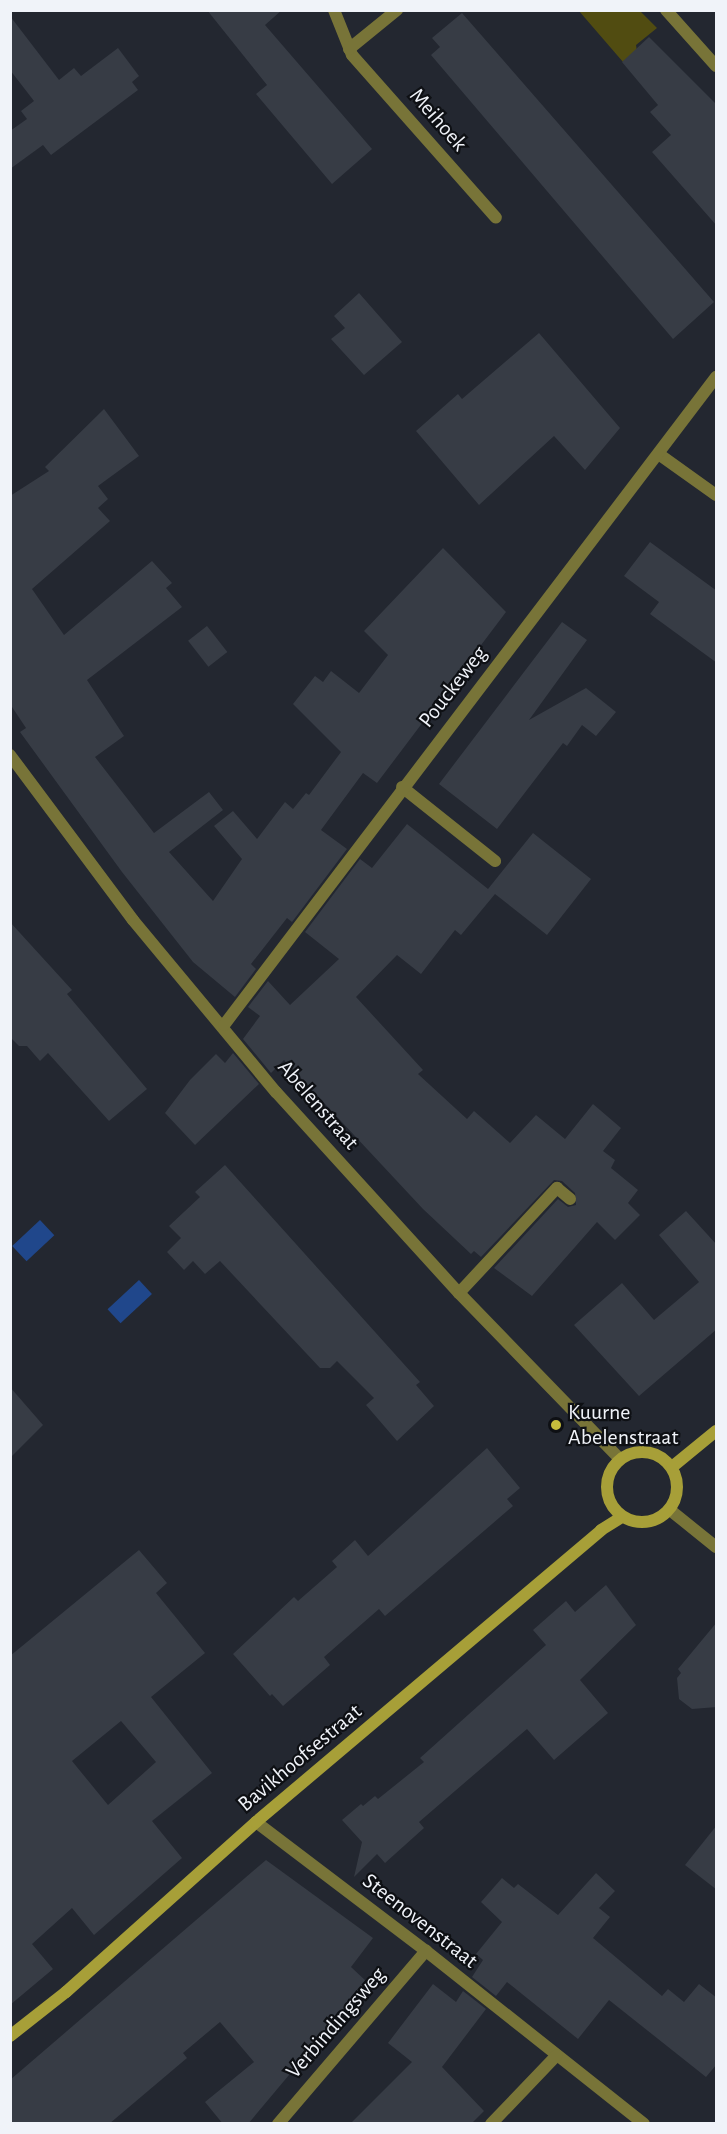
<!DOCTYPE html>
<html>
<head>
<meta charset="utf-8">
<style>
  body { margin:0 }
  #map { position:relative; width:727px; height:2134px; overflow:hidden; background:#232730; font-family:"Alegreya Sans",sans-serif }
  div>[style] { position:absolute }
  .green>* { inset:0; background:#514c11 }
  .water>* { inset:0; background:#20478b; transform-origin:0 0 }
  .building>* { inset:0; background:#373c45; transform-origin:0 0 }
  .lane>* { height:12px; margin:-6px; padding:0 6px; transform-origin:6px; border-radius:6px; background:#787438 }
  .street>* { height:12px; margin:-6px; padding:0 6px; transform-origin:6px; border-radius:6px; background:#787438 }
  .secondary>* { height:12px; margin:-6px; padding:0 6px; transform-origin:6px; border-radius:6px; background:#a79f38 }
  .secondary>.ring { margin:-6px; padding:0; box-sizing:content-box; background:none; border:12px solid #a79f38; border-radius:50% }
  .dots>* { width:16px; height:16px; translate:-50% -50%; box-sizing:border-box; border:3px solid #0e1014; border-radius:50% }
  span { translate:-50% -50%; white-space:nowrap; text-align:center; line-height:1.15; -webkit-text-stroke:4.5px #0e1014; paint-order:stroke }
  .street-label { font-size:22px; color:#f0f3f9 }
  .poi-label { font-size:22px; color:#f0f3f9 }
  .left { translate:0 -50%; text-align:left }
  .frame { position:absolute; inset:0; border:12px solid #f0f3f9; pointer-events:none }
</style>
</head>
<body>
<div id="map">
  <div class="green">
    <div style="clip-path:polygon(579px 11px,640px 11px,657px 28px,636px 45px,642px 84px)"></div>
  </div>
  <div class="water">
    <div style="left:40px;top:1220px;width:21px;height:38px;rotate:47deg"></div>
    <div style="left:139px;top:1280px;width:19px;height:43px;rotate:47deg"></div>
  </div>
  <div class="building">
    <div style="clip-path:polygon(207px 10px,282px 10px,265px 25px,372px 149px,332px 184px,256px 94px,267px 85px)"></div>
    <div style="clip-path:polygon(462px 13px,714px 302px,673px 339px,431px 55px,440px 47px,432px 38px)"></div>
    <div style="clip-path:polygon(10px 16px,59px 80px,74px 68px,81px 76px,118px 48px,139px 76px,132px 82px,138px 90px,51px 155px,43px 145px,10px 169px,10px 131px,27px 119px,21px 111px,34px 101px,10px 70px)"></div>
    <div style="clip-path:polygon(649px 37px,717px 105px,717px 226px,652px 152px,671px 135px,650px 112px,658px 105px,622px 62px)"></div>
    <div style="clip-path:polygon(359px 293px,402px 342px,364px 375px,331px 339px,345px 328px,334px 316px)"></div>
    <div style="clip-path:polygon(539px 333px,620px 428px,585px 470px,554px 436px,479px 505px,416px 431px,458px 394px,462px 399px)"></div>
    <div style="clip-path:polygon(104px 409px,139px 456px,98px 486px,108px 499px,98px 508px,110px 521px,32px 589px,64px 635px,152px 561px,172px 583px,166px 588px,182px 607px,87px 680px,124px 736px,95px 757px,154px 833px,209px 792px,223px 810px,169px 852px,213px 901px,242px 859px,214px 826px,233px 811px,257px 839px,285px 802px,293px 809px,306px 793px,309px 795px,341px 752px,293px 704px,315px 676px,323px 682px,331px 671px,359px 693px,388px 655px,364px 631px,443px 548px,506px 612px,377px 783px,363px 773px,321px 830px,347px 849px,292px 922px,287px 918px,251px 964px,256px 969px,235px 997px,193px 962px,122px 872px,20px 732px,26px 728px,10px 704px,10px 496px,49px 471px,45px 467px)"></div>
    <div style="clip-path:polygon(650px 542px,717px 591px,717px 663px,650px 614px,659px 602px,624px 576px)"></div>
    <div style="clip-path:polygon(562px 622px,587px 640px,529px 720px,586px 688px,616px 712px,596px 736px,582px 725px,567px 746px,563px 743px,497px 829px,439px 784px)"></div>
    <div style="left:207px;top:626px;width:33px;height:24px;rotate:52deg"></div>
    <div style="clip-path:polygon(407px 824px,488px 889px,533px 833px,591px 879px,547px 935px,495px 894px,461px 935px,455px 930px,421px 974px,397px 955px,356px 997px,423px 1070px,418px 1074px,467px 1119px,474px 1111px,510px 1143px,536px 1115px,565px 1139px,593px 1104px,621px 1128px,603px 1151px,615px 1160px,611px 1168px,638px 1190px,628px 1203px,640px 1215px,615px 1240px,597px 1222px,532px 1296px,494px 1268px,558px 1199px,568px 1207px,576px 1205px,575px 1193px,562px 1181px,554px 1180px,481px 1257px,474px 1251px,471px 1254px,423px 1209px,284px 1060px,271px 1073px,243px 1039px,260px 1016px,248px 1007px,268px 981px,290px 1005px,339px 959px,305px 932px,360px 859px,372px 868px)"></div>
    <div style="clip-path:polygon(10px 922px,72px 990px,67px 994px,147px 1089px,109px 1121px,48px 1053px,40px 1061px,27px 1046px,19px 1046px,10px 1037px)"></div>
    <div style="clip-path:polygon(233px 1053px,259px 1084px,195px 1145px,165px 1113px,190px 1080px,216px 1054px,225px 1063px)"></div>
    <div style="clip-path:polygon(225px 1165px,420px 1382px,416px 1385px,434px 1406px,397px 1441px,366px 1405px,374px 1398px,337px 1361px,330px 1368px,320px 1368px,220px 1261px,205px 1274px,193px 1261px,184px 1270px,167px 1252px,181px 1238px,169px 1226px,200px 1197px,195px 1192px)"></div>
    <div style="clip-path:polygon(686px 1211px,717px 1245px,717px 1329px,639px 1396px,574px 1325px,622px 1283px,654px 1320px,699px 1282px,659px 1235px)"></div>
    <div style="clip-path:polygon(10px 1387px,43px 1425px,10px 1458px)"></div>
    <div style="clip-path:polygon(487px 1448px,520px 1488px,507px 1499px,513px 1506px,385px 1616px,379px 1609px,324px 1657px,330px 1665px,283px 1706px,272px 1694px,270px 1696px,233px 1654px,294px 1597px,298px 1601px,337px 1567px,332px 1561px,355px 1540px,368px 1556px)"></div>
    <div style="clip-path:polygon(evenodd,139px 1550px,167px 1583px,156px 1593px,205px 1653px,151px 1697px,212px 1773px,152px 1821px,182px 1858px,94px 1935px,72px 1908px,32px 1944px,53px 1969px,10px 2005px,10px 1656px,139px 1550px,121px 1721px,156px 1762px,108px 1805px,72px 1761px,121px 1721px)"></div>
    <div style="clip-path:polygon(606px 1585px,636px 1625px,580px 1680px,608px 1713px,554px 1760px,527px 1729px,419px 1822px,424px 1828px,385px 1863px,377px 1854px,354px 1877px,362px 1842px,342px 1820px,361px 1804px,363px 1806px,375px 1796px,378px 1799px,424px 1762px,420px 1758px,546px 1645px,533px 1630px,566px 1601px,575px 1612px)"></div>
    <div style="clip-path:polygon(717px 1622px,717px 1707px,692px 1709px,679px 1699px,677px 1678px,681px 1673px,678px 1669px)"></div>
    <div style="clip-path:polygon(717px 1825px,717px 1890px,685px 1865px)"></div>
    <div style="clip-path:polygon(266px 1860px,373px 1938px,351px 1967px,367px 1982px,248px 2124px,223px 2124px,205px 2102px,254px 2062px,220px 2022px,183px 2053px,187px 2058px,109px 2124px,10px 2124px,10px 2080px)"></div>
    <div style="clip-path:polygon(596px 1873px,615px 1891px,599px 1908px,610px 1917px,593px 1938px,662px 1996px,668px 1989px,684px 2002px,699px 1984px,717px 1998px,717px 2064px,706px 2077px,609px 2000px,578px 2039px,507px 1982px,496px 1996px,472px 1977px,483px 1960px,476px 1954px,502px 1922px,481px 1902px,502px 1878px,514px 1888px,518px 1884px,558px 1915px)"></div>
    <div style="clip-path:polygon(433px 1984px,456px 2002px,463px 1991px,486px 2009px,442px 2067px,484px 2111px,471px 2124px,350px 2124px,412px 2062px,388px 2043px)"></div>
  </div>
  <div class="lane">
    <div style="left:402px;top:787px;width:119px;rotate:38.5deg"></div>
    <div style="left:459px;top:1293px;width:144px;rotate:-47deg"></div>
    <div style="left:557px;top:1188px;width:17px;rotate:40deg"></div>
  </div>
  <div class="street">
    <div style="left:334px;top:10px;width:48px;rotate:68.2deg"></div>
    <div style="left:352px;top:55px;width:217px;rotate:48.5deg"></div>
    <div style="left:666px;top:10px;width:75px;rotate:48.2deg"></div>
    <div style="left:349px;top:49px;width:62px;rotate:-39.1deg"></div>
    <div style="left:660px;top:455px;width:69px;rotate:35.5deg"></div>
    <div style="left:10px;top:755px;width:206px;rotate:53.3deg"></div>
    <div style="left:133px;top:920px;width:224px;rotate:50.3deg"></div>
    <div style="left:276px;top:1092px;width:272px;rotate:47.7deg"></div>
    <div style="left:459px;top:1293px;width:231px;rotate:45.9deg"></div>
    <div style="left:224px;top:1025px;width:814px;rotate:-52.79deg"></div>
    <div style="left:670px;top:1510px;width:59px;rotate:38.8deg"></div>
    <div style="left:256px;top:1822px;width:213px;rotate:37.2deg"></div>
    <div style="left:426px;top:1951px;width:278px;rotate:38.4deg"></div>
    <div style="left:278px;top:2124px;width:228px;rotate:-49.5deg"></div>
    <div style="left:491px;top:2124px;width:95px;rotate:-46.3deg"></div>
  </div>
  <div class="secondary">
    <div class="ring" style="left:607px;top:1452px;width:58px;height:58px"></div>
    <div style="left:672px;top:1467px;width:57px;rotate:-39.3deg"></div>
    <div style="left:10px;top:2036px;width:71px;rotate:-38.2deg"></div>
    <div style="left:66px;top:1992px;width:255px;rotate:-41.8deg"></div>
    <div style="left:256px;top:1822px;width:452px;rotate:-40.2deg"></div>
    <div style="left:601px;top:1530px;width:25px;rotate:-32deg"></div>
  </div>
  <div class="dots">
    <div style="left:556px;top:1425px;background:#c5bc3d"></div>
  </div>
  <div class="street-label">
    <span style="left:438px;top:120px;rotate:49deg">Meihoek</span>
    <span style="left:453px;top:687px;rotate:-52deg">Pouckeweg</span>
    <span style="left:318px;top:1105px;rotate:49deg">Abelenstraat</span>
    <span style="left:300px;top:1758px;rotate:-40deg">Bavikhoofsestraat</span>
    <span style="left:420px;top:1921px;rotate:38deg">Steenovenstraat</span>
    <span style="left:336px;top:2023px;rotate:-49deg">Verbindingsweg</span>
  </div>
  <div class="poi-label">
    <span class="left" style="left:568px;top:1425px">Kuurne<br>Abelenstraat</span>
  </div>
  <div class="frame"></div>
</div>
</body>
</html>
